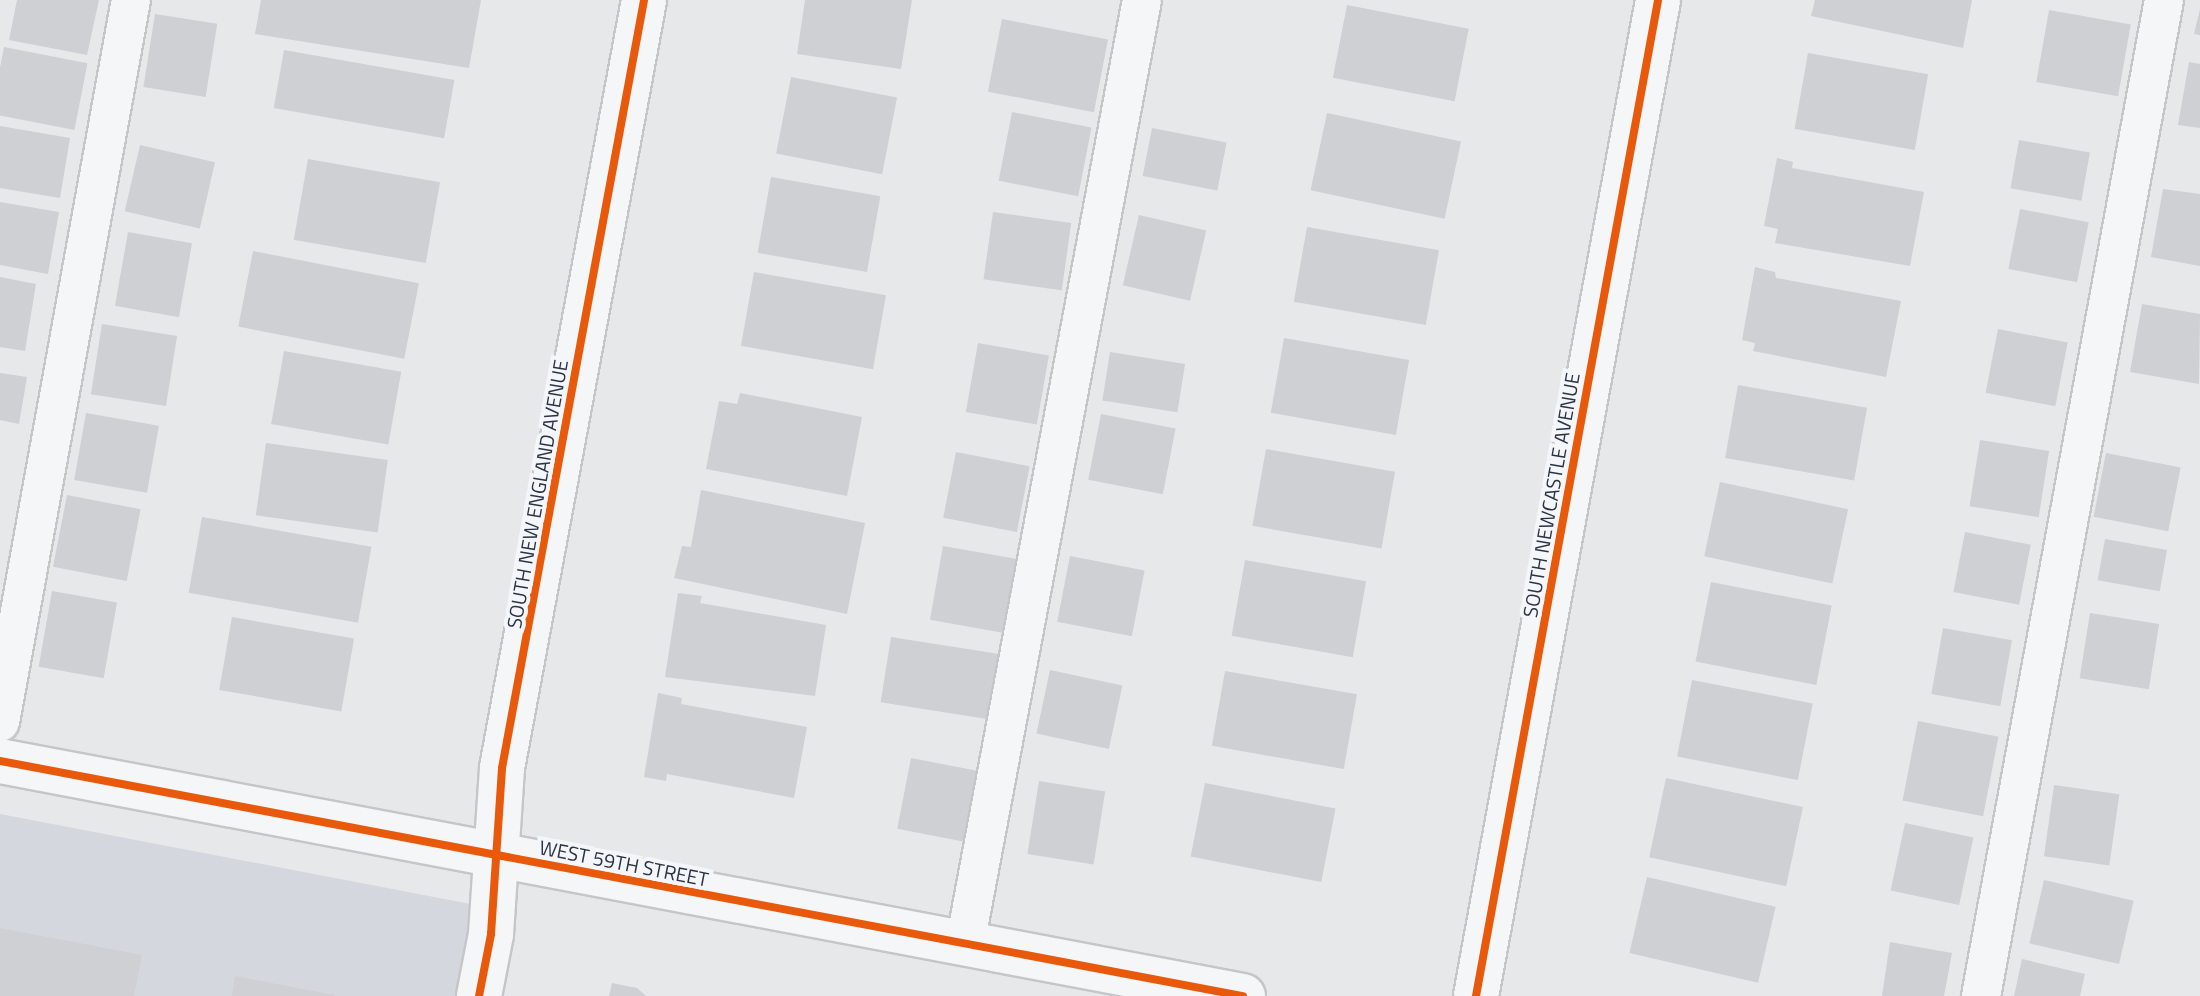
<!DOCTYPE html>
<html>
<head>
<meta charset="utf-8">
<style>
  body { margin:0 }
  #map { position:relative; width:2200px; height:996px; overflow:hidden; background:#e6e8ea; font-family:"Titillium Web",sans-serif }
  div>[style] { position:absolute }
  .built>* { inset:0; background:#d4d7dd }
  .building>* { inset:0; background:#ced0d3; transform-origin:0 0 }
  .roads { filter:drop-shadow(2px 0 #c4c6c8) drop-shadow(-2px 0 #c4c6c8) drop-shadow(0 2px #c4c6c8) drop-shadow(0 -2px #c4c6c8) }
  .service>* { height:38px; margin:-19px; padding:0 19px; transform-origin:19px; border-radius:19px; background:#f5f6f7 }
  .minor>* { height:44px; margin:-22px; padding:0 22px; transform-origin:22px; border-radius:22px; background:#f5f6f7 }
  .cycleway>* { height:8px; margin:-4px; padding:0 4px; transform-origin:4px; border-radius:4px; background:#e8590c }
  span { translate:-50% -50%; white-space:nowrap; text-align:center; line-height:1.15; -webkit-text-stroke:8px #f4f6f9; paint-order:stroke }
  .street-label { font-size:20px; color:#2b3445 }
</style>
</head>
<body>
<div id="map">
  <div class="built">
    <div style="clip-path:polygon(0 814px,481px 906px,464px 996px,0 996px)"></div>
  </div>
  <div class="building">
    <div style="clip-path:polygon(17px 0,99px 0,87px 55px,9px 40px)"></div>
    <div style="clip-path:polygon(261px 0,481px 0,469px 68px,255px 34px)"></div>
    <div style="clip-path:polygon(805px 0,912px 0,901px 69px,797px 54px)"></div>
    <div style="clip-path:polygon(1815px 0,1972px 0,1963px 48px,1811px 16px)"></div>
    <div style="left:1347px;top:5px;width:124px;height:74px;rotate:11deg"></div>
    <div style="clip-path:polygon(2200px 9px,2200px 35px,2194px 34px)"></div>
    <div style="left:2049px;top:10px;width:83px;height:73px;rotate:10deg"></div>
    <div style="left:155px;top:14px;width:63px;height:74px;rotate:9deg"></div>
    <div style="left:1002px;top:19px;width:108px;height:74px;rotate:11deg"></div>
    <div style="left:4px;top:47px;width:85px;height:68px;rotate:11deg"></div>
    <div style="left:284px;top:50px;width:173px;height:59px;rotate:10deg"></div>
    <div style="left:1808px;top:53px;width:122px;height:77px;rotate:10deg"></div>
    <div style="clip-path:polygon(2189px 62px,2200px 64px,2200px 128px,2178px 125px)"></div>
    <div style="left:791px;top:77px;width:108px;height:78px;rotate:11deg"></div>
    <div style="left:1012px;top:112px;width:81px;height:70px;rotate:11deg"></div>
    <div style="left:1327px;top:113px;width:137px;height:79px;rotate:12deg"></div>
    <div style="clip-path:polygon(0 126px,70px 138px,60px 198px,0 188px)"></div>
    <div style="left:1152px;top:128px;width:76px;height:49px;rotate:11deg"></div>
    <div style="left:2019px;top:140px;width:72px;height:49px;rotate:10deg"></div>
    <div style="left:140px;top:145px;width:77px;height:68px;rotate:13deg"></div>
    <div style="clip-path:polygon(1777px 158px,1793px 162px,1792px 168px,1924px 192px,1910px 266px,1775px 243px,1778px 229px,1764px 226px)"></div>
    <div style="left:308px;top:159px;width:134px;height:82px;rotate:10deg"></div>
    <div style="left:771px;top:177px;width:111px;height:77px;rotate:10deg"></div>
    <div style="clip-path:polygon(2163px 189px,2200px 194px,2200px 266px,2151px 257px)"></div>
    <div style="clip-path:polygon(0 202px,59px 212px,48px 274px,0 265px)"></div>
    <div style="left:2020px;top:209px;width:70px;height:61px;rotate:11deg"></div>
    <div style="left:993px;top:212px;width:79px;height:68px;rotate:8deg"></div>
    <div style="left:1139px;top:215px;width:69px;height:72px;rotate:13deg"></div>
    <div style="left:1307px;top:227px;width:134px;height:76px;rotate:10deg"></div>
    <div style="left:128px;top:232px;width:65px;height:75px;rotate:10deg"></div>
    <div style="left:253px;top:251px;width:169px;height:77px;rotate:11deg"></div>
    <div style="clip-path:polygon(1755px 267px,1775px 272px,1776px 278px,1901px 301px,1886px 377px,1753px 351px,1755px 343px,1742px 340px)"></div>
    <div style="left:754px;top:272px;width:134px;height:75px;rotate:10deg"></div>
    <div style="clip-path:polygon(0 277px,36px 284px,25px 351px,0 347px)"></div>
    <div style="clip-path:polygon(2142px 304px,2200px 314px,2199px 384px,2130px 372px)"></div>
    <div style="left:102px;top:324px;width:76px;height:71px;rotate:9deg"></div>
    <div style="left:1998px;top:329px;width:71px;height:65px;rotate:11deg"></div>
    <div style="left:1284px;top:338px;width:127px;height:76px;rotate:10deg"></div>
    <div style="left:978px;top:343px;width:72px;height:70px;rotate:10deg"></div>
    <div style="left:284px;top:351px;width:119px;height:74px;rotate:10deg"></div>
    <div style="left:1110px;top:352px;width:76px;height:49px;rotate:9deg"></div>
    <div style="clip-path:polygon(0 373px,27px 377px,19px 424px,0 420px)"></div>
    <div style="left:1738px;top:385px;width:131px;height:74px;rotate:10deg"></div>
    <div style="clip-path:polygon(740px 393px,862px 417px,847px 496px,706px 469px,719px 401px,737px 404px)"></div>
    <div style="left:86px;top:413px;width:74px;height:68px;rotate:10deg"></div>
    <div style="left:1101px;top:414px;width:76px;height:67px;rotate:11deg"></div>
    <div style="left:1980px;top:440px;width:70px;height:67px;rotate:9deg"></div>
    <div style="left:266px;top:443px;width:123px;height:73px;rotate:8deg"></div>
    <div style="left:1266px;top:449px;width:131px;height:78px;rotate:10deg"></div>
    <div style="left:956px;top:452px;width:75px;height:67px;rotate:11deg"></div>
    <div style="left:2106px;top:453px;width:76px;height:65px;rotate:11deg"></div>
    <div style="left:1720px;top:482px;width:131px;height:76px;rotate:12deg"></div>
    <div style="clip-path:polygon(701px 490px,865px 523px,847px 614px,674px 578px,682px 546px,691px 547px)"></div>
    <div style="left:67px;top:495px;width:75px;height:73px;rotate:11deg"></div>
    <div style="left:202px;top:517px;width:172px;height:77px;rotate:10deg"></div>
    <div style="left:1965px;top:532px;width:67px;height:61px;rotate:11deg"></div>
    <div style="left:2105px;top:539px;width:63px;height:42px;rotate:10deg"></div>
    <div style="left:943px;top:546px;width:75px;height:75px;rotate:10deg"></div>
    <div style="left:1070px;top:556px;width:76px;height:67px;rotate:11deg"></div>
    <div style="left:1245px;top:560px;width:123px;height:77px;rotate:10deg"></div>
    <div style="left:1711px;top:582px;width:123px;height:81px;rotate:11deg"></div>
    <div style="left:52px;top:591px;width:66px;height:77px;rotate:10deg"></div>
    <div style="clip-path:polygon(678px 593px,702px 596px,700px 603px,826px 625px,815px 696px,665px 677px)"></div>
    <div style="left:2090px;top:613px;width:70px;height:66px;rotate:9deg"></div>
    <div style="left:232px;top:617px;width:124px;height:74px;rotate:10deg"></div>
    <div style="left:1943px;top:628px;width:70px;height:67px;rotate:10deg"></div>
    <div style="left:891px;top:637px;width:111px;height:66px;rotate:9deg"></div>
    <div style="left:1050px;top:670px;width:74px;height:65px;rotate:12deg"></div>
    <div style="left:1225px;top:671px;width:134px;height:76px;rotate:10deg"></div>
    <div style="left:1692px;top:680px;width:123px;height:78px;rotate:11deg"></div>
    <div style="clip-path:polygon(658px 693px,682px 698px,681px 704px,807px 727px,794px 798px,667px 774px,666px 781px,644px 777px)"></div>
    <div style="left:1918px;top:721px;width:82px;height:81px;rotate:11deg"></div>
    <div style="left:911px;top:758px;width:67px;height:72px;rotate:11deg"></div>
    <div style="left:1666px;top:778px;width:140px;height:81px;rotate:12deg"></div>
    <div style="left:1039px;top:781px;width:67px;height:74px;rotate:9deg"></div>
    <div style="left:1205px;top:783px;width:133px;height:75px;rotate:11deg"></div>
    <div style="left:2054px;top:785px;width:66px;height:72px;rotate:8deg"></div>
    <div style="left:1905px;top:823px;width:70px;height:69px;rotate:12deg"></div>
    <div style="left:1647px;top:877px;width:132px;height:78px;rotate:13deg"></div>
    <div style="left:2044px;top:880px;width:92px;height:65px;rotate:13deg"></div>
    <div style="clip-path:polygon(0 928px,142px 955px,134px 996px,0 996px)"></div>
    <div style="clip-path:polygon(1890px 942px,1952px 953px,1944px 996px,1882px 996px)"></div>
    <div style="clip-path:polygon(2022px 959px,2085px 974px,2080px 996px,2014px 996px)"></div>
    <div style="clip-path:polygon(235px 976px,334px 995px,334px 996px,232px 996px)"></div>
    <div style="clip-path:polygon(612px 983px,637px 988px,646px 996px,609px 996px)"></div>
  </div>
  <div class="roads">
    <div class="service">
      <div style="left:0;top:722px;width:734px;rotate:-79.72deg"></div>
      <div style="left:965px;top:944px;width:960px;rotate:-79.38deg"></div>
      <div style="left:1981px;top:996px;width:1013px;rotate:-79.59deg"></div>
    </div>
    <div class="minor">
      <div style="left:0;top:761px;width:1265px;rotate:10.71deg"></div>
      <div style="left:479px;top:996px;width:63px;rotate:-79deg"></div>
      <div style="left:491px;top:934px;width:166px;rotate:-86.2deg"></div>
      <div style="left:502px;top:768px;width:781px;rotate:-79.52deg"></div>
      <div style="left:1476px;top:996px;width:1012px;rotate:-79.64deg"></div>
    </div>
  </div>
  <div class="cycleway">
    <div style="left:0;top:761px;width:1265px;rotate:10.71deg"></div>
    <div style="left:479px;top:996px;width:63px;rotate:-79deg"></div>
    <div style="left:491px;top:934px;width:166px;rotate:-86.2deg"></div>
    <div style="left:502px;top:768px;width:781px;rotate:-79.52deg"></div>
    <div style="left:1476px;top:996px;width:1012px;rotate:-79.64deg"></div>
  </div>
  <div class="street-label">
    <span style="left:537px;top:494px;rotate:-80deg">SOUTH NEW ENGLAND AVENUE</span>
    <span style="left:1551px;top:495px;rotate:-80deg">SOUTH NEWCASTLE AVENUE</span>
    <span style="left:624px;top:863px;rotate:11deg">WEST 59TH STREET</span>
  </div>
</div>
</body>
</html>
